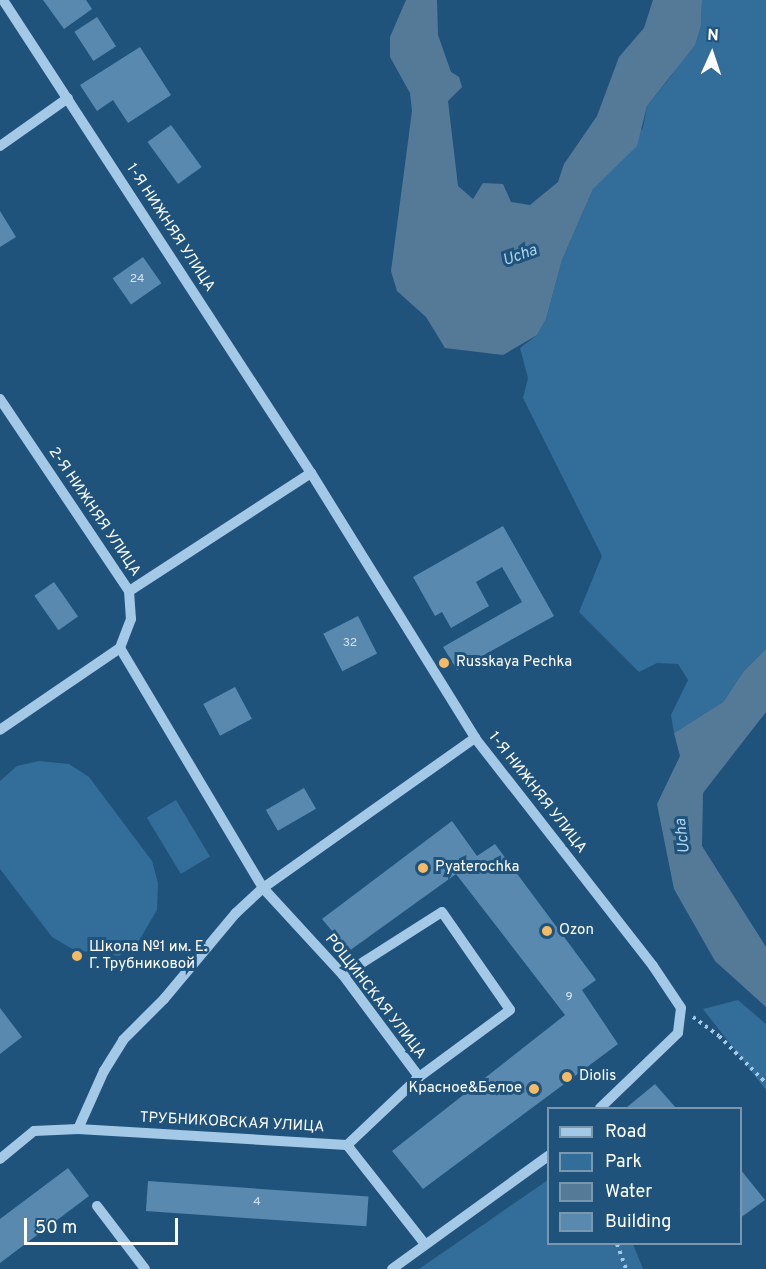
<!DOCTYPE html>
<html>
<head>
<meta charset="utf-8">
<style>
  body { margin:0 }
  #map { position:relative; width:766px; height:1269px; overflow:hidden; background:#20537c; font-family:Overpass,sans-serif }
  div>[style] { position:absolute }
  .green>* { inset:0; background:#336d9a; transform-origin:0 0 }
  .water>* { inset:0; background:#557a98 }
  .building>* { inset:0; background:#5989ae; transform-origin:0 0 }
  .path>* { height:4px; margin-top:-2px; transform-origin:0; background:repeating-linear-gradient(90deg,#a3c9e6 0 3px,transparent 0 7.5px) }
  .minor>* { height:10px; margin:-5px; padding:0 5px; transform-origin:5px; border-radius:5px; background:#a3c9e6 }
  .dots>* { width:16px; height:16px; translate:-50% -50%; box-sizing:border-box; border:3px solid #20537c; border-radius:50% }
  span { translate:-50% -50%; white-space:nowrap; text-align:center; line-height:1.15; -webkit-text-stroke:6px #20537c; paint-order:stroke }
  .number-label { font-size:12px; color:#d6e2eb }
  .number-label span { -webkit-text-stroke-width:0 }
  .street-label { font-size:15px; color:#fff }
  .poi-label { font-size:15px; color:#fff }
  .left { translate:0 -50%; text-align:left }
  .right { translate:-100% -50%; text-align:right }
  .water-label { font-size:16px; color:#aed3ee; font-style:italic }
  .legend { position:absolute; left:547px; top:1107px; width:195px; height:138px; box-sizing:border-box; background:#20537c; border:2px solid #7998b0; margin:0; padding:8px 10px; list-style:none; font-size:18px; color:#fff }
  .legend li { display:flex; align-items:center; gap:12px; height:30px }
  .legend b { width:30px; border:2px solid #7998b0 }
  .north { position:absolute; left:682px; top:24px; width:60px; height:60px; -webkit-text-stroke:4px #20537c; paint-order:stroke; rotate:3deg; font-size:16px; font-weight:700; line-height:24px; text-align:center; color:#fff }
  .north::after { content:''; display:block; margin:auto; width:21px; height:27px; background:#fff; clip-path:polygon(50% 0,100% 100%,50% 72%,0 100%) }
  .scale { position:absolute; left:24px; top:1218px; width:154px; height:27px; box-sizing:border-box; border:3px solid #fff; border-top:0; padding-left:8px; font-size:18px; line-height:21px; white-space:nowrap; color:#fff; -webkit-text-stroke:4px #20537c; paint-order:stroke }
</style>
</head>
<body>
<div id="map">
  <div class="green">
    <div style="clip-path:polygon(702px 0,766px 0,766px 649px,744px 671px,723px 702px,674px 733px,671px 715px,688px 680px,678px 664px,657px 663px,639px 672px,579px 612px,602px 556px,523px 398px,528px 378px,520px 348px,537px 335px,546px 319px,562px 260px,593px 189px,643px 128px,647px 106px,672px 75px,701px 25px)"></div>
    <div style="clip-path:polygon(39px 761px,69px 764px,89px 777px,152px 861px,158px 883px,157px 910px,137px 944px,119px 956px,74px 950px,52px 937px,0 869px,0 781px,17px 766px)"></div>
    <div style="left:176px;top:800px;width:66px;height:34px;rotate:59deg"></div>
    <div style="clip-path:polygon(738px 1000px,766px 1024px,766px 1090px,703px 1009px)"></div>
    <div style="clip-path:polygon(548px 1180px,548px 1244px,633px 1244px,643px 1269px,419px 1269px)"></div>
  </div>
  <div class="water">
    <div style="clip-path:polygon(406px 0,437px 0,438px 35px,451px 72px,459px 77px,462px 87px,448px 101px,458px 186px,473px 199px,483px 183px,503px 184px,511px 202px,530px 205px,558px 182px,564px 164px,597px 116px,619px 57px,644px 28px,653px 0,702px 0,701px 25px,695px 45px,647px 106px,637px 146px,593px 189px,562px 260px,546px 319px,537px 335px,503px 355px,445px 348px,426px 317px,397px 291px,391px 271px,412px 111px,410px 93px,390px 57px,390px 37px)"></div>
    <div style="clip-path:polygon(766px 649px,766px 712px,703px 793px,702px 846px,766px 947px,766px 1007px,715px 961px,674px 889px,657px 804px,680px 756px,674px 733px,723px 702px,744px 671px)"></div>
  </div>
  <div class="building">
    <div style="clip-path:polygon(43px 0,86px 0,92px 9px,64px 29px)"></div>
    <div style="left:97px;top:17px;width:35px;height:27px;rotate:57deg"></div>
    <div style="clip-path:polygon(140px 47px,171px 95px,128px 123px,113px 100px,97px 111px,80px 85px)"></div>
    <div style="left:171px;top:125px;width:52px;height:29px;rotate:54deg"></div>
    <div style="clip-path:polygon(0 211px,16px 237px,0 247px)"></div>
    <div style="left:143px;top:257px;width:32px;height:37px;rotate:55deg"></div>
    <div style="clip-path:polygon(503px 526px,554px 616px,457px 670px,443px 647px,522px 602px,502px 567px,476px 582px,489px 606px,451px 628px,442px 612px,435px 616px,413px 577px)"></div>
    <div style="left:54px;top:582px;width:42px;height:24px;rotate:55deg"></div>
    <div style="left:358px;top:616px;width:42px;height:39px;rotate:63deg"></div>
    <div style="left:235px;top:687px;width:36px;height:36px;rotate:62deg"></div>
    <div style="left:304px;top:788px;width:24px;height:44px;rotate:60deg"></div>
    <div style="clip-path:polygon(452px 821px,477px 856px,495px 844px,596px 980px,582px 990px,618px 1044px,423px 1189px,392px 1151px,565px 1015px,456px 874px,349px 951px,322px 919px)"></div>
    <div style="clip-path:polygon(0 1008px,22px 1037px,0 1054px)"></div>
    <div style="clip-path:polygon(655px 1084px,676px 1108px,626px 1108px)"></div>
    <div style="clip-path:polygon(68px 1168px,89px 1196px,0 1263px,0 1219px)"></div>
    <div style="clip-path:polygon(740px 1169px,765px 1200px,740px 1218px)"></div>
    <div style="left:148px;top:1181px;width:221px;height:30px;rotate:4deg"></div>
  </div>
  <div class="path">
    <div style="left:693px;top:1017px;width:32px;rotate:36deg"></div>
    <div style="left:719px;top:1036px;width:66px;rotate:45deg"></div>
    <div style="left:617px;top:1244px;width:27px;rotate:70deg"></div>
  </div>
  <div class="minor">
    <div style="left:3px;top:0;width:564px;rotate:56.93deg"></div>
    <div style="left:311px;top:473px;width:217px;rotate:147deg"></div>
    <div style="left:0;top:146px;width:83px;rotate:-35.2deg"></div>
    <div style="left:0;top:399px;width:231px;rotate:56.1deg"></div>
    <div style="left:129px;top:591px;width:28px;rotate:86deg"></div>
    <div style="left:131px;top:619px;width:31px;rotate:111deg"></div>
    <div style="left:120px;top:648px;width:145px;rotate:145.7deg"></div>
    <div style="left:311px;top:473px;width:312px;rotate:58.2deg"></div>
    <div style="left:475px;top:738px;width:289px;rotate:52deg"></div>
    <div style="left:653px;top:966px;width:50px;rotate:56.3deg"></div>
    <div style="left:681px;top:1008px;width:25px;rotate:97deg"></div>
    <div style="left:678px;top:1033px;width:108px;rotate:136.1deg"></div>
    <div style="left:120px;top:648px;width:279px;rotate:59.2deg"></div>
    <div style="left:263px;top:888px;width:118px;rotate:47.4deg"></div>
    <div style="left:343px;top:975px;width:127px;rotate:53.3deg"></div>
    <div style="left:419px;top:1077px;width:99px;rotate:136.6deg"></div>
    <div style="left:343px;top:975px;width:117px;rotate:-32.5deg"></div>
    <div style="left:442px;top:912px;width:119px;rotate:55.2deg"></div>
    <div style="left:510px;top:1010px;width:113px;rotate:143.6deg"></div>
    <div style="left:78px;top:1129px;width:64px;rotate:-65.9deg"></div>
    <div style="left:104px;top:1071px;width:36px;rotate:-58deg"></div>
    <div style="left:123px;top:1040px;width:58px;rotate:-45deg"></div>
    <div style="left:164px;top:999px;width:112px;rotate:-50.1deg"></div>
    <div style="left:236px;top:913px;width:37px;rotate:-43deg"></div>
    <div style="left:263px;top:888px;width:260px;rotate:-35.3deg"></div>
    <div style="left:0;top:1159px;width:44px;rotate:-39.5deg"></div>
    <div style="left:34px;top:1131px;width:44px;rotate:-2.6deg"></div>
    <div style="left:78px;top:1129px;width:269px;rotate:3.4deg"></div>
    <div style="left:347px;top:1145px;width:126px;rotate:51.8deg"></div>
    <div style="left:97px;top:1206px;width:79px;rotate:52.7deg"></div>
    <div style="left:392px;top:1269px;width:193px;rotate:-35.9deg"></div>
  </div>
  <div class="dots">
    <div style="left:444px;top:663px;background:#f4ba64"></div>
    <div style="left:423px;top:868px;background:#f4ba64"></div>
    <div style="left:547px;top:931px;background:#f4ba64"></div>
    <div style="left:77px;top:956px;background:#f4ba64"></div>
    <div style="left:567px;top:1077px;background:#f4ba64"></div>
    <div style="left:534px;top:1089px;background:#f4ba64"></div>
  </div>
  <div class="number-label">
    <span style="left:137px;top:280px">24</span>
    <span style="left:350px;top:644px">32</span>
    <span style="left:569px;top:998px">9</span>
    <span style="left:257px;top:1203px">4</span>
  </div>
  <div class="street-label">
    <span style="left:170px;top:228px;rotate:57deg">1-Я НИЖНЯЯ УЛИЦА</span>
    <span style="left:94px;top:512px;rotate:56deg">2-Я НИЖНЯЯ УЛИЦА</span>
    <span style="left:537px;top:793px;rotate:52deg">1-Я НИЖНЯЯ УЛИЦА</span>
    <span style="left:375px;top:997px;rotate:52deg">РОЩИНСКАЯ УЛИЦА</span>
    <span style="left:232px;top:1123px;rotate:3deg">ТРУБНИКОВСКАЯ УЛИЦА</span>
  </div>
  <div class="poi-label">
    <span class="left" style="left:456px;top:663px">Russkaya Pechka</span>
    <span class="left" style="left:435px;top:868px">Pyaterochka</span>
    <span class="left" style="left:559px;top:931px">Ozon</span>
    <span class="left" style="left:89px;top:956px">Школа №1 им. Е.<br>Г. Трубниковой</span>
    <span class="left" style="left:579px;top:1077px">Diolis</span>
    <span class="right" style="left:522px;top:1089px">Красное&amp;Белое</span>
  </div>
  <div class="water-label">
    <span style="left:520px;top:256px;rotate:-20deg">Ucha</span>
    <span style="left:683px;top:836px;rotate:-97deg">Ucha</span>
  </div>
  <ul class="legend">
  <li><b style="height:8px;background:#a3c9e6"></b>Road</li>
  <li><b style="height:16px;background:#336d9a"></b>Park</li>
  <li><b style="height:16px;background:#557a98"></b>Water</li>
  <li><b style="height:16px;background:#5989ae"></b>Building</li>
  </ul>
  <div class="north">N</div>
  <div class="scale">50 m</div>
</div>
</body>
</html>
